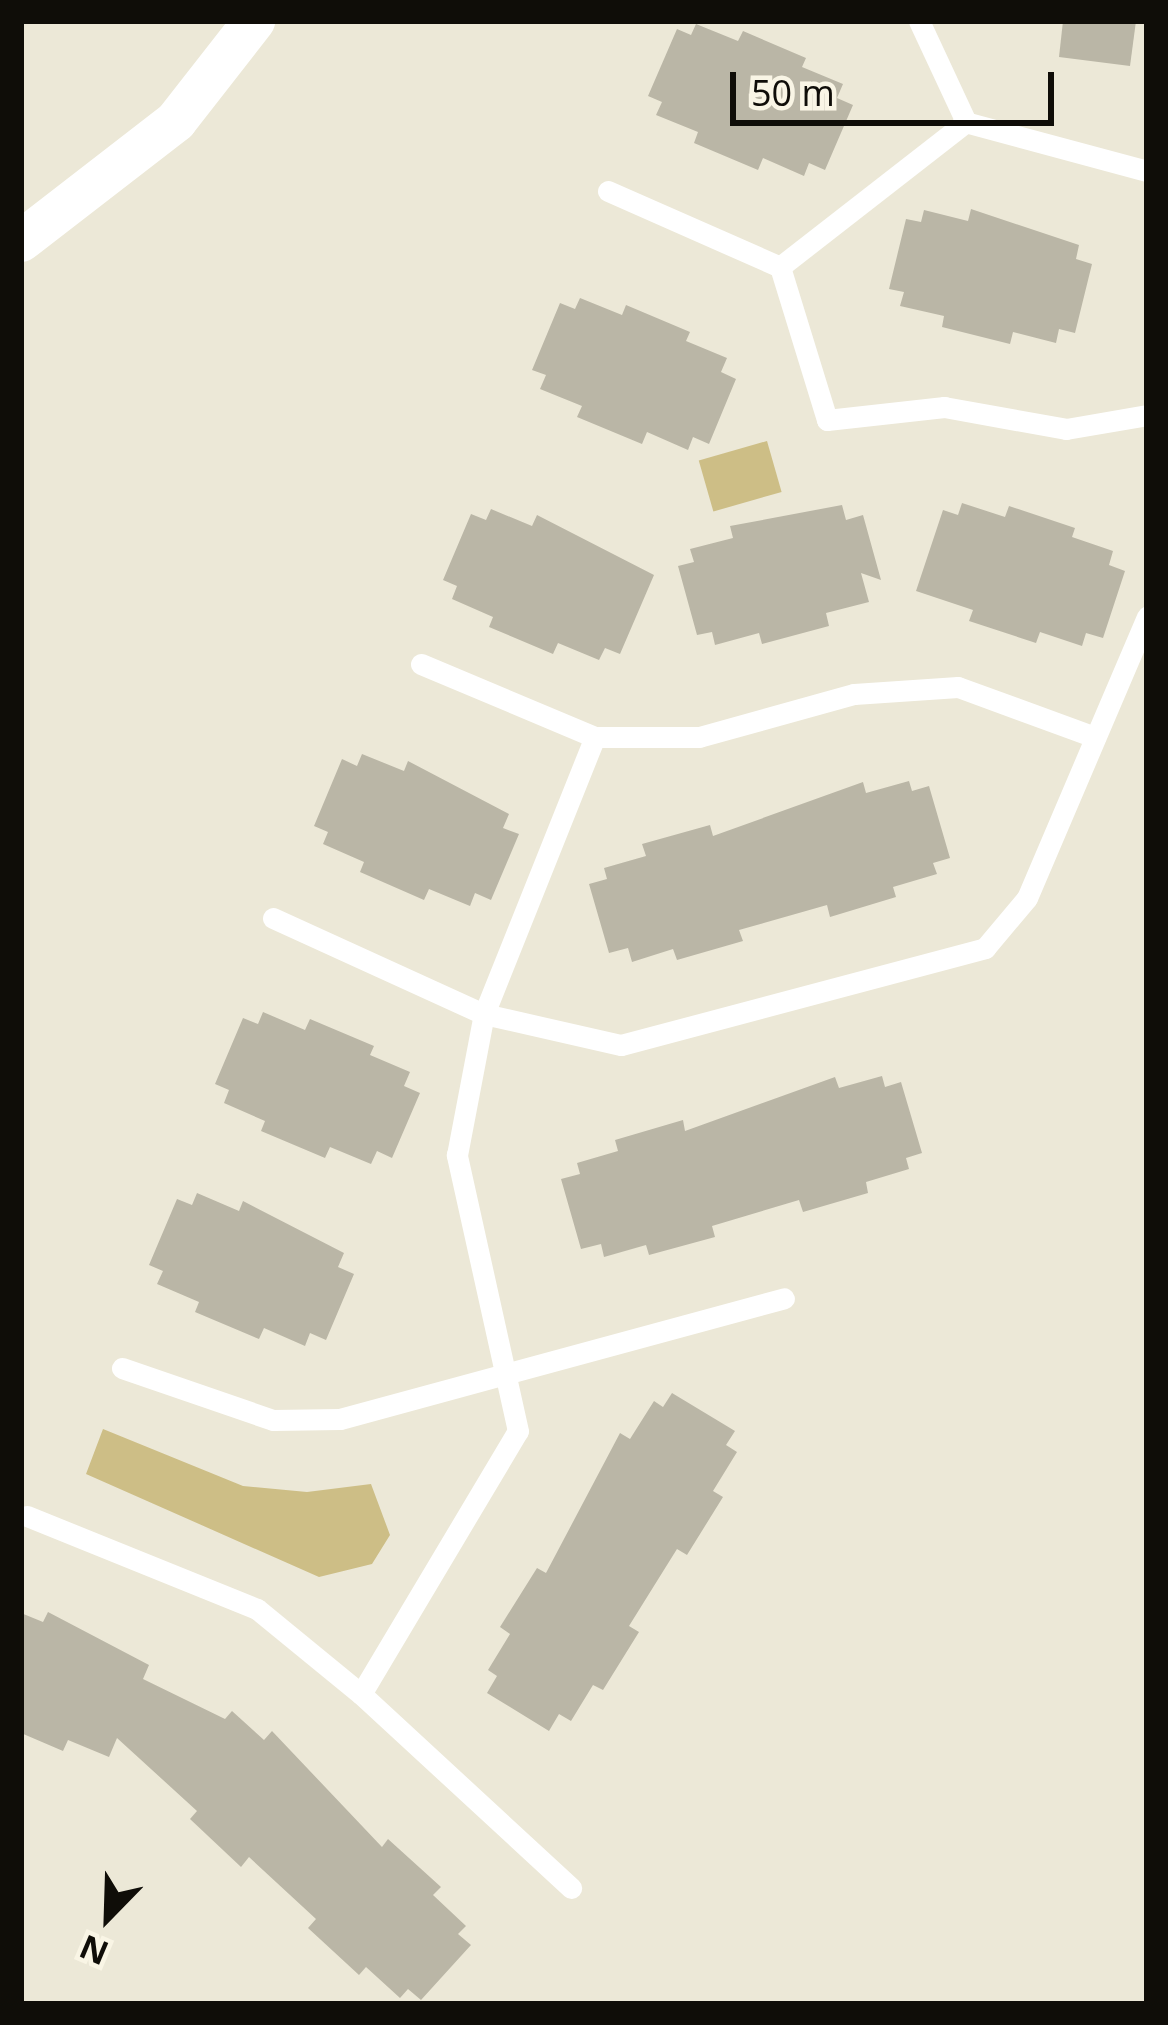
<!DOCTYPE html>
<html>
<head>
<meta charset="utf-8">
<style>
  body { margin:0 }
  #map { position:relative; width:1168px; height:2025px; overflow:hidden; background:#ece8d7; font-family:"Open Sans",sans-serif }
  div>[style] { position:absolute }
  .green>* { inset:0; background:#cdbe86; transform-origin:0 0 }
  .building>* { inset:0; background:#bab6a6 }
  .service>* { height:21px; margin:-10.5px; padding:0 10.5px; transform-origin:10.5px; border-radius:10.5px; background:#fff }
  .minor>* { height:42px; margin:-21px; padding:0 21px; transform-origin:21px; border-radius:21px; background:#fff }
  span { translate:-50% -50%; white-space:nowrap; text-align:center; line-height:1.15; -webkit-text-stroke:10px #f9f5e5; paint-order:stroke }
  .frame { position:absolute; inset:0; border:24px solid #0f0d08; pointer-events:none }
  .north { position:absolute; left:48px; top:1857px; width:120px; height:120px; -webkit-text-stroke:9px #f9f5e5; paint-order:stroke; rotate:203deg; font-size:33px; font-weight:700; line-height:48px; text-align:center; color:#0f0d08 }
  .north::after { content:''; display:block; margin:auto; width:42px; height:54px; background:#0f0d08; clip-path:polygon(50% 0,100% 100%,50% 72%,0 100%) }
  .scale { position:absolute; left:730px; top:72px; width:324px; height:54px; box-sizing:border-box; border:6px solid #0f0d08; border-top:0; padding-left:15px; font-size:36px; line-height:42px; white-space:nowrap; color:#0f0d08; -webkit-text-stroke:9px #f9f5e5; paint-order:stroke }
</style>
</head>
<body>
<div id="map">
  <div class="green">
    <div style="left:767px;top:441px;width:53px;height:71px;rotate:74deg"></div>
    <div style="clip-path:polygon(103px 1429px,243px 1486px,307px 1492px,371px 1484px,390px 1535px,372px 1564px,319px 1577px,86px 1474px)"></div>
  </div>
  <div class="building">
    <div style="clip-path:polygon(1063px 21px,1136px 21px,1130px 66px,1059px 57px)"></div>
    <div style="clip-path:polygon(696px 24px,738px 41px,743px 31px,806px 58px,802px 67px,843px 84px,837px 98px,853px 105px,825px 170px,809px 163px,804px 176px,763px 158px,758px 170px,694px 143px,698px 132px,656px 115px,662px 102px,648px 96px,677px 29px,691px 35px)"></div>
    <div style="clip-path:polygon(971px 209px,1079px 245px,1076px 259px,1092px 264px,1075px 333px,1059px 329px,1056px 343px,1013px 332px,1010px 344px,942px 327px,944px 316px,900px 306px,904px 292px,889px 289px,906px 219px,921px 222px,924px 210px,968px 221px)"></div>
    <div style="clip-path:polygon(580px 298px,622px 315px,626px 305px,690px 332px,686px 341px,727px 358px,721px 372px,736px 379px,709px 444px,693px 437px,688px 450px,647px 432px,642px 444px,577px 417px,582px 406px,540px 389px,546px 375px,532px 370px,560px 303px,575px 309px)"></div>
    <div style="clip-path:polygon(962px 503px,1005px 517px,1009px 506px,1075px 528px,1072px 537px,1113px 551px,1109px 565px,1125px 571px,1103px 638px,1086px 633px,1082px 646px,1040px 632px,1036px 643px,969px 621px,973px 610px,916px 591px,943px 510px,958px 515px)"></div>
    <div style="clip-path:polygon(842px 505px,846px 520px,863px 515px,881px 580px,861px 573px,869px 602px,826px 613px,829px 626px,762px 644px,759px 633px,715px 645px,712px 632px,697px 635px,678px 566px,694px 562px,690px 549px,733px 538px,730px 526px)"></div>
    <div style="clip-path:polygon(491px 509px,532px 526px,537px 515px,654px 575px,620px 654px,605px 648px,599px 660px,558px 643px,553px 654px,489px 627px,493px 617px,452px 599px,457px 586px,443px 580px,471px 514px,486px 520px)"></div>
    <div style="clip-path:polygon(362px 754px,404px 771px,408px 761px,509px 814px,503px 828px,519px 834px,491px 900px,475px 893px,470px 906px,429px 889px,424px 900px,360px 872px,364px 862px,323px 844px,328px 832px,314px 826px,342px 759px,357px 766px)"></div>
    <div style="clip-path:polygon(909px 781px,912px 791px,929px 786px,950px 858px,933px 863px,937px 874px,893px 887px,896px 897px,830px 917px,827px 905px,739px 930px,743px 941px,677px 960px,673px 949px,632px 962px,628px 948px,609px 953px,589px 884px,607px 879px,604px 868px,646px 856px,642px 844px,710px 825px,713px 836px,863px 782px,866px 793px)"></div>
    <div style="clip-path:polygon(263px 1012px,305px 1030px,310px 1019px,374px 1046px,370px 1055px,410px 1072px,404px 1086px,420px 1093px,392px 1158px,377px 1151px,371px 1164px,330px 1147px,325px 1158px,261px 1131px,265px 1121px,224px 1103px,229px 1090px,215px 1084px,243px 1018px,258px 1024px)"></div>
    <div style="clip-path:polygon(882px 1076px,885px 1087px,901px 1082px,922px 1153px,906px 1158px,909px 1169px,866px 1182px,868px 1193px,803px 1212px,799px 1200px,712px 1226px,715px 1237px,649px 1255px,646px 1245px,604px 1257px,601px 1244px,581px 1249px,561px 1179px,580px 1174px,577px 1163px,618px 1151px,615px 1140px,683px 1120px,685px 1131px,835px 1077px,839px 1088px)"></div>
    <div style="clip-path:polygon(197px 1193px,239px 1211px,243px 1201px,344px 1253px,338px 1267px,354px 1274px,326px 1340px,310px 1333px,305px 1346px,264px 1328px,259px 1339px,195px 1312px,199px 1302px,157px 1284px,163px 1271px,149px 1265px,177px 1199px,192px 1205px)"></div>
    <div style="clip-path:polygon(672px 1393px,735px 1431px,726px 1445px,737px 1452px,713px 1491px,723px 1497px,687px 1555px,677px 1549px,629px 1626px,639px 1632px,603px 1690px,593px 1685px,571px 1721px,559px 1714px,549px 1731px,487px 1693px,497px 1676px,488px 1670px,510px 1634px,500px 1627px,537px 1568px,546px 1573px,620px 1433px,630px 1439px,654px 1401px,663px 1407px)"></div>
    <div style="clip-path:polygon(48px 1612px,149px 1665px,143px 1679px,225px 1719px,232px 1711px,264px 1740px,272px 1731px,382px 1847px,388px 1839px,441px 1887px,433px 1895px,466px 1926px,458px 1934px,471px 1945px,421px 2000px,408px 1989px,400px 1998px,366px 1967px,359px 1975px,308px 1928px,316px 1919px,249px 1857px,241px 1867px,190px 1819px,197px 1811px,117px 1738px,109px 1757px,68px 1740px,63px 1751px,21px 1733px,21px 1613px,43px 1622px)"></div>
  </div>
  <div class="service">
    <div style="left:919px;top:21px;width:111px;rotate:65deg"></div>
    <div style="left:1147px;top:171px;width:188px;rotate:-164.9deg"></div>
    <div style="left:966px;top:122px;width:236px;rotate:142.1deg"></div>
    <div style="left:780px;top:267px;width:160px;rotate:72.9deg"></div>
    <div style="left:827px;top:420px;width:118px;rotate:-6.3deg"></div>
    <div style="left:944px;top:407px;width:124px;rotate:10.2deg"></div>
    <div style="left:1066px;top:429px;width:82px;rotate:-9.8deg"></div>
    <div style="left:608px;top:191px;width:188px;rotate:23.8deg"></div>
    <div style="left:421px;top:664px;width:189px;rotate:22.8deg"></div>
    <div style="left:595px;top:737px;width:104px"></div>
    <div style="left:699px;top:737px;width:161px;rotate:-15.5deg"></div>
    <div style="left:854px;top:694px;width:104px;rotate:-3.9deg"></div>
    <div style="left:958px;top:687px;width:146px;rotate:20.1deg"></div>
    <div style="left:273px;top:918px;width:232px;rotate:24.5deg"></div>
    <div style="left:484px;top:1014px;width:140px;rotate:12.8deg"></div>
    <div style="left:621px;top:1045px;width:377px;rotate:-14.9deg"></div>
    <div style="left:985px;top:948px;width:65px;rotate:-50deg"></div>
    <div style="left:1027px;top:898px;width:306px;rotate:-66.9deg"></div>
    <div style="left:122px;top:1368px;width:160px;rotate:19deg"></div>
    <div style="left:273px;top:1420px;width:67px;rotate:-0.9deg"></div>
    <div style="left:340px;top:1419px;width:460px;rotate:-15.2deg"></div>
    <div style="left:27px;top:1516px;width:248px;rotate:22deg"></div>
    <div style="left:257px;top:1609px;width:134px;rotate:39.3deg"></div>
    <div style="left:361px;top:1694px;width:286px;rotate:42.7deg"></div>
    <div style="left:361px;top:1694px;width:306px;rotate:-59.2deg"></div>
    <div style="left:518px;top:1431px;width:283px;rotate:-102.5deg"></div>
    <div style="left:457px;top:1155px;width:144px;rotate:-79.2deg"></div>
    <div style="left:484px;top:1014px;width:298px;rotate:-68.2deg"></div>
  </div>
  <div class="minor">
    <div style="left:21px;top:241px;width:196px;rotate:-37.7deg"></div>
    <div style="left:176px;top:121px;width:127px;rotate:-52deg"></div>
  </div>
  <div class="frame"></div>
  <div class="north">N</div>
  <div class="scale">50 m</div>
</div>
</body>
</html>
